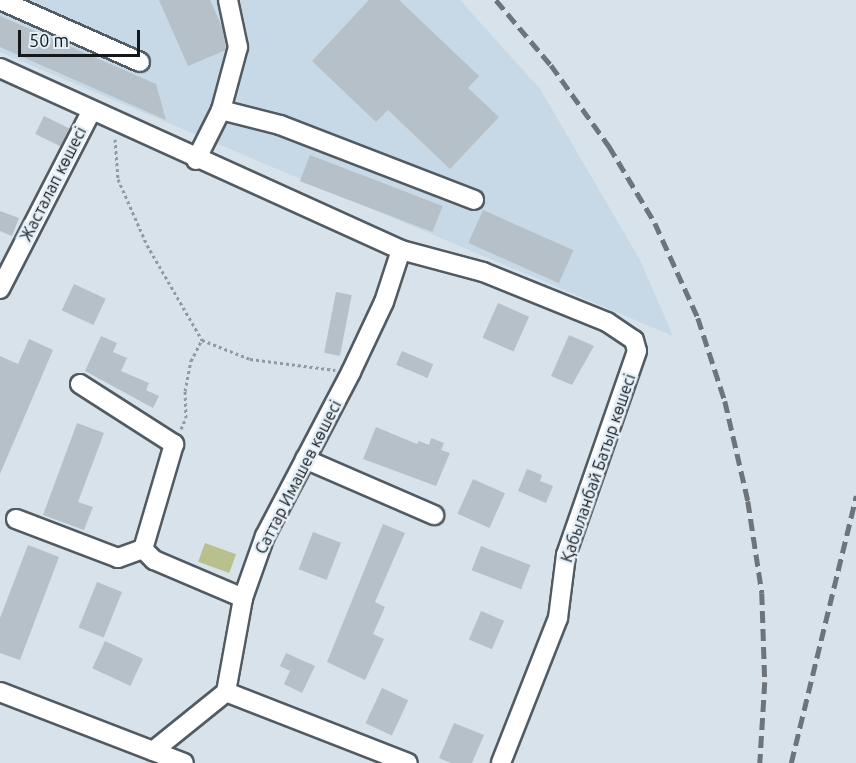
<!DOCTYPE html>
<html>
<head>
<meta charset="utf-8">
<style>
  body { margin:0 }
  #map { position:relative; width:856px; height:763px; overflow:hidden; background:#d7e2ea; font-family:Ubuntu,sans-serif }
  div>[style] { position:absolute }
  .built>* { inset:0; background:#c7d8e6 }
  .green>* { inset:0; background:#b8c08d; transform-origin:0 0 }
  .building>* { inset:0; background:#b6c0c8; transform-origin:0 0 }
  .path>* { height:3px; margin-top:-1.5px; transform-origin:0; background:repeating-linear-gradient(90deg,#919aa0 0 3px,transparent 0 6px) }
  .roads { filter:drop-shadow(2px 0 #525b62) drop-shadow(-2px 0 #525b62) drop-shadow(0 2px #525b62) drop-shadow(0 -2px #525b62) }
  .minor>* { height:18px; margin:-9px; padding:0 9px; transform-origin:9px; border-radius:9px; background:#fff }
  .rail>* { height:4.5px; margin-top:-2.25px; transform-origin:0; background:repeating-linear-gradient(90deg,#6e757a 0 12px,transparent 0 18px) }
  span { translate:-50% -50%; white-space:nowrap; text-align:center; line-height:1.15; -webkit-text-stroke:5px #e4eff7; paint-order:stroke }
  .street-label { font-size:16px; color:#14181b }
  .scale { position:absolute; left:18px; top:30px; width:122px; height:27px; box-sizing:border-box; border:3px solid #14181b; border-top:0; padding-left:8px; font-size:18px; line-height:21px; white-space:nowrap; color:#14181b; -webkit-text-stroke:4px #e4eff7; paint-order:stroke }
</style>
</head>
<body>
<div id="map">
  <div class="built">
    <div style="clip-path:polygon(0 0,460px 0,540px 89px,640px 260px,673px 336px,0 52px)"></div>
  </div>
  <div class="green">
    <div style="left:205px;top:543px;width:33px;height:20px;rotate:20deg"></div>
  </div>
  <div class="building">
    <div style="clip-path:polygon(159px 0,210px 0,223px 29px,226px 50px,188px 66px)"></div>
    <div style="clip-path:polygon(369px 0,399px 0,479px 76px,468px 88px,499px 117px,450px 169px,388px 110px,376px 122px,312px 61px)"></div>
    <div style="clip-path:polygon(0 16px,156px 84px,166px 120px,0 47px)"></div>
    <div style="left:44px;top:116px;width:28px;height:20px;rotate:26deg"></div>
    <div style="left:310px;top:155px;width:142px;height:28px;rotate:21deg"></div>
    <div style="left:483px;top:210px;width:99px;height:36px;rotate:24deg"></div>
    <div style="clip-path:polygon(0 211px,19px 218px,12px 236px,0 231px)"></div>
    <div style="left:74px;top:284px;width:35px;height:29px;rotate:25deg"></div>
    <div style="left:336px;top:292px;width:16px;height:62px;rotate:11deg"></div>
    <div style="left:498px;top:303px;width:34px;height:38px;rotate:24deg"></div>
    <div style="clip-path:polygon(569px 335px,594px 346px,572px 385px,551px 376px)"></div>
    <div style="clip-path:polygon(101px 336px,117px 343px,113px 352px,127px 358px,121px 371px,149px 383px,146px 390px,159px 396px,153px 408px,85px 371px)"></div>
    <div style="clip-path:polygon(29px 339px,53px 350px,0 474px,0 356px,18px 364px)"></div>
    <div style="left:402px;top:351px;width:34px;height:15px;rotate:23deg"></div>
    <div style="clip-path:polygon(77px 423px,104px 433px,78px 502px,93px 507px,84px 530px,43px 515px)"></div>
    <div style="clip-path:polygon(376px 427px,417px 444px,419px 441px,429px 445px,431px 438px,444px 443px,441px 450px,450px 453px,436px 486px,363px 459px)"></div>
    <div style="clip-path:polygon(527px 469px,542px 475px,540px 481px,553px 486px,546px 503px,518px 491px)"></div>
    <div style="left:473px;top:479px;width:35px;height:38px;rotate:24deg"></div>
    <div style="clip-path:polygon(383px 524px,405px 533px,375px 602px,385px 607px,373px 634px,384px 639px,365px 680px,327px 662px)"></div>
    <div style="left:313px;top:532px;width:30px;height:40px;rotate:21deg"></div>
    <div style="clip-path:polygon(28px 545px,59px 557px,20px 660px,0 653px,0 618px)"></div>
    <div style="left:481px;top:546px;width:53px;height:26px;rotate:21deg"></div>
    <div style="left:97px;top:582px;width:27px;height:49px;rotate:22deg"></div>
    <div style="left:481px;top:611px;width:25px;height:31px;rotate:23deg"></div>
    <div style="left:105px;top:641px;width:42px;height:30px;rotate:25deg"></div>
    <div style="clip-path:polygon(286px 653px,315px 666px,302px 693px,284px 684px,290px 671px,280px 666px)"></div>
    <div style="left:382px;top:688px;width:29px;height:39px;rotate:25deg"></div>
    <div style="clip-path:polygon(454px 723px,484px 735px,472px 763px,451px 763px,439px 758px)"></div>
  </div>
  <div class="path">
    <div style="left:115px;top:139px;width:40px;rotate:85.7deg"></div>
    <div style="left:118px;top:179px;width:72px;rotate:66.3deg"></div>
    <div style="left:147px;top:245px;width:110px;rotate:59.9deg"></div>
    <div style="left:202px;top:340px;width:52px;rotate:21.6deg"></div>
    <div style="left:250px;top:359px;width:86px;rotate:7.4deg"></div>
    <div style="left:181px;top:429px;width:12px;rotate:-66deg"></div>
    <div style="left:186px;top:418px;width:27px;rotate:-92deg"></div>
    <div style="left:185px;top:391px;width:31px;rotate:-79deg"></div>
    <div style="left:191px;top:361px;width:22px;rotate:-63deg"></div>
  </div>
  <div class="roads">
    <div class="minor">
      <div style="left:0;top:0;width:153px;rotate:23.9deg"></div>
      <div style="left:0;top:68px;width:440px;rotate:24.4deg"></div>
      <div style="left:401px;top:250px;width:85px;rotate:15deg"></div>
      <div style="left:483px;top:272px;width:134px;rotate:22deg"></div>
      <div style="left:607px;top:322px;width:32px;rotate:34deg"></div>
      <div style="left:634px;top:340px;width:11px;rotate:75deg"></div>
      <div style="left:637px;top:351px;width:216px;rotate:109.2deg"></div>
      <div style="left:566px;top:555px;width:64px;rotate:97.2deg"></div>
      <div style="left:558px;top:618px;width:156px;rotate:111.5deg"></div>
      <div style="left:221px;top:110px;width:61px;rotate:14.3deg"></div>
      <div style="left:280px;top:125px;width:208px;rotate:21.1deg"></div>
      <div style="left:196px;top:160px;width:56px;rotate:-63.4deg"></div>
      <div style="left:221px;top:110px;width:65px;rotate:-74.9deg"></div>
      <div style="left:238px;top:47px;width:48px;rotate:-102deg"></div>
      <div style="left:0;top:289px;width:199px;rotate:-62.8deg"></div>
      <div style="left:80px;top:384px;width:112px;rotate:32.6deg"></div>
      <div style="left:174px;top:444px;width:109px;rotate:106.4deg"></div>
      <div style="left:143px;top:549px;width:16px;rotate:45deg"></div>
      <div style="left:154px;top:560px;width:97px;rotate:23.1deg"></div>
      <div style="left:305px;top:459px;width:141px;rotate:23.5deg"></div>
      <div style="left:16px;top:519px;width:109px;rotate:20.9deg"></div>
      <div style="left:118px;top:558px;width:27px;rotate:-20deg"></div>
      <div style="left:0;top:692px;width:197px;rotate:21.1deg"></div>
      <div style="left:226px;top:692px;width:195px;rotate:21.3deg"></div>
      <div style="left:153px;top:751px;width:94px;rotate:-38.9deg"></div>
      <div style="left:226px;top:692px;width:96px;rotate:-79.7deg"></div>
      <div style="left:243px;top:598px;width:66px;rotate:-70.5deg"></div>
      <div style="left:265px;top:536px;width:185px;rotate:-62.3deg"></div>
      <div style="left:351px;top:372px;width:77px;rotate:-64.8deg"></div>
      <div style="left:384px;top:302px;width:55px;rotate:-71.9deg"></div>
    </div>
  </div>
  <div class="rail">
    <div style="left:496px;top:0;width:85px;rotate:49.8deg"></div>
    <div style="left:551px;top:65px;width:100px;rotate:54.4deg"></div>
    <div style="left:609px;top:146px;width:90px;rotate:59.1deg"></div>
    <div style="left:655px;top:223px;width:104px;rotate:65.6deg"></div>
    <div style="left:698px;top:318px;width:87px;rotate:72deg"></div>
    <div style="left:725px;top:401px;width:103px;rotate:77deg"></div>
    <div style="left:748px;top:501px;width:93px;rotate:81.3deg"></div>
    <div style="left:762px;top:593px;width:89px;rotate:88.1deg"></div>
    <div style="left:765px;top:682px;width:81px;rotate:93.5deg"></div>
    <div style="left:791px;top:763px;width:275px;rotate:-76.3deg"></div>
  </div>
  <div class="street-label">
    <span style="left:53px;top:184px;rotate:-63deg">Жасталап көшесі</span>
    <span style="left:598px;top:468px;rotate:-71deg">Қабыланбай Батыр көшесі</span>
    <span style="left:298px;top:477px;rotate:-63deg">Саттар Имашев көшесі</span>
  </div>
  <div class="scale">50 m</div>
</div>
</body>
</html>
